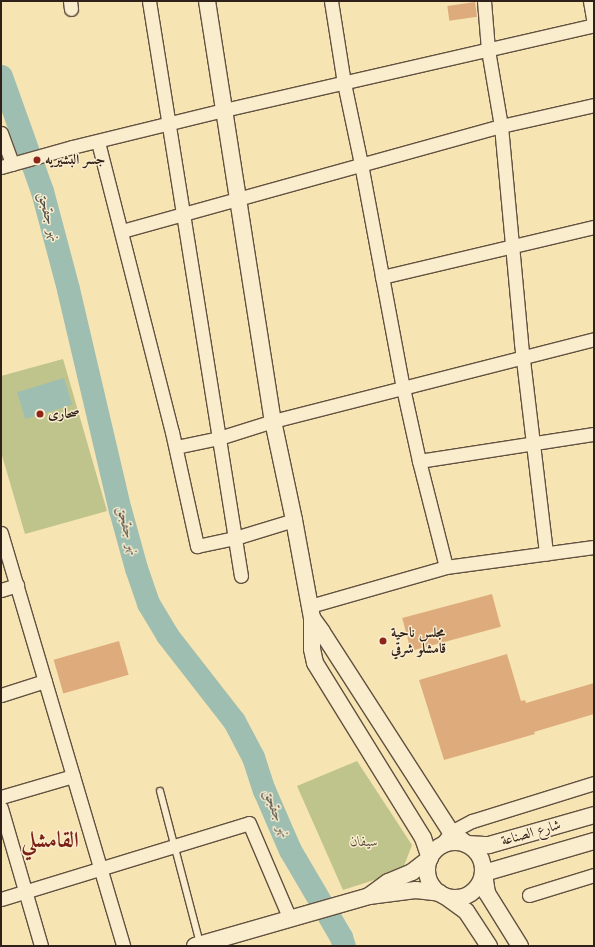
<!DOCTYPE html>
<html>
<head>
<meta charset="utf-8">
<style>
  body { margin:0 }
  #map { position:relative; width:595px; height:947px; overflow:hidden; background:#f7e4b3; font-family:"Old Standard TT",Amiri,serif }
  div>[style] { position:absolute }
  .green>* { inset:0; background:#bec48c }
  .water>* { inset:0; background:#9dbeb1; transform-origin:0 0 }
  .river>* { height:23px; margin:-11.5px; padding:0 11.5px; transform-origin:11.5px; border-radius:11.5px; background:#9dbeb1 }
  .building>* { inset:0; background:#deac7c; transform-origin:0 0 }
  .roads { filter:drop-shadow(1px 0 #625140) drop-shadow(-1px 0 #625140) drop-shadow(0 1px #625140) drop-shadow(0 -1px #625140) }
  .service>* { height:6px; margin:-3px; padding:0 3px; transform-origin:3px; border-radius:3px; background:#faedce }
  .minor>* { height:13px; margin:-6.5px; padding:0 6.5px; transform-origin:6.5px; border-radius:6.5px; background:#faedce }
  .tertiary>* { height:16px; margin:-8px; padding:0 8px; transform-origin:8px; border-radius:8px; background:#faedce }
  .tertiary>.ring { margin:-8px; padding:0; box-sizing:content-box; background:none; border:16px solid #faedce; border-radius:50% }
  .dots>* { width:11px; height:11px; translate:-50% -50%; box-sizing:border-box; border:2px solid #faedce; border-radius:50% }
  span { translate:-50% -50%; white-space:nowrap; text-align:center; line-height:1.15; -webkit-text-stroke:3px #faedce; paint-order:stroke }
  .poi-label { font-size:14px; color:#30201a; font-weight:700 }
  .left { translate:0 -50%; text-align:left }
  .street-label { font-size:14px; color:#30201a }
  .park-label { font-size:14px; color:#5b513c; font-style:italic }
  .water-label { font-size:15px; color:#514f47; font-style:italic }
  .town-label { font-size:22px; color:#7a1f14; font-weight:700 }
  .frame { position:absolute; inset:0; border:2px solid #30201a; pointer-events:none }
</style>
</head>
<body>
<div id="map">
  <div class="green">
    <div style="clip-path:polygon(63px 359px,107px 511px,25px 534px,1px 452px,1px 376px)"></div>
    <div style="clip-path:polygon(357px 761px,412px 845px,402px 871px,343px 890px,297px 786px)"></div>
  </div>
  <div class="water">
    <div style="left:64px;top:378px;width:28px;height:49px;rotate:73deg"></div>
  </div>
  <div class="river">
    <div style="left:1px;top:76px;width:122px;rotate:70.4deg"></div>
    <div style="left:42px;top:191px;width:101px;rotate:75.1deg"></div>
    <div style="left:68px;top:289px;width:227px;rotate:76.8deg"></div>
    <div style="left:120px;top:510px;width:60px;rotate:74.6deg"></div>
    <div style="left:136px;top:568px;width:37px;rotate:71deg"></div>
    <div style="left:148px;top:603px;width:37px;rotate:59deg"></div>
    <div style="left:167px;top:635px;width:109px;rotate:52.1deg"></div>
    <div style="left:234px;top:721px;width:41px;rotate:62.2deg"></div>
    <div style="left:253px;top:757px;width:35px;rotate:72deg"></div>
    <div style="left:264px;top:790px;width:65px;rotate:66.6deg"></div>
    <div style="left:290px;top:850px;width:101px;rotate:59.6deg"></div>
    <div style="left:341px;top:937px;width:9px;rotate:72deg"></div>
  </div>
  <div class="building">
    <div style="left:475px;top:2px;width:15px;height:28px;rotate:82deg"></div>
    <div style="left:492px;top:594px;width:34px;height:93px;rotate:75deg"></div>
    <div style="left:119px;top:641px;width:35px;height:68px;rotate:74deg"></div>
    <div style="clip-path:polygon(507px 654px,521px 701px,525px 700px,526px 703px,594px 683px,594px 714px,534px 732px,535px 734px,444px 760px,419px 680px)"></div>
  </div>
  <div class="roads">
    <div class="service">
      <div style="left:160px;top:791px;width:157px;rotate:75.3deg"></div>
    </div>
    <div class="minor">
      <div style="left:70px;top:1px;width:8px;rotate:83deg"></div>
      <div style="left:149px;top:1px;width:582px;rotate:80.91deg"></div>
      <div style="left:331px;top:1px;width:83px;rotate:81deg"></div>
      <div style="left:344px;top:83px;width:83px;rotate:78.1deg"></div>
      <div style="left:361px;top:164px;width:228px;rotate:79.4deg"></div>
      <div style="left:403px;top:388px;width:75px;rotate:77.6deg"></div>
      <div style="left:419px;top:461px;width:109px;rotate:75.7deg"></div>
      <div style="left:484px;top:1px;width:49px;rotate:85.3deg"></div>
      <div style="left:488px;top:50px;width:77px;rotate:80.3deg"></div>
      <div style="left:501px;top:126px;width:218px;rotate:84.7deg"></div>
      <div style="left:521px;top:343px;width:212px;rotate:83.2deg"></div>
      <div style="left:590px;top:1px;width:23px;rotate:80deg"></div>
      <div style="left:1px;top:133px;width:33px;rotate:70deg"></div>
      <div style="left:98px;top:142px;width:299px;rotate:75.7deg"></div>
      <div style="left:172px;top:432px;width:117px;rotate:77.6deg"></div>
      <div style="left:197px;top:546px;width:39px;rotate:-12deg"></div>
      <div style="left:235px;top:538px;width:62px;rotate:-17deg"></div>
      <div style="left:1px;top:167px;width:74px;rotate:-15.7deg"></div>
      <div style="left:72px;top:147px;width:156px;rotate:-13.7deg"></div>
      <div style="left:224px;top:110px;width:380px;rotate:-12.9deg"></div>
      <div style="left:122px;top:231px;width:393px;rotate:-15.5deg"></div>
      <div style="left:501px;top:126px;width:95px;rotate:-12.7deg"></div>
      <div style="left:382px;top:277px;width:218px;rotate:-13.3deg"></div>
      <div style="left:176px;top:447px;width:44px;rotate:-11.8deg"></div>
      <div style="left:219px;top:438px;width:57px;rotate:-17.5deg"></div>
      <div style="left:273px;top:421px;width:331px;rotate:-14.3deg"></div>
      <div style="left:419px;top:461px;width:177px;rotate:-8.8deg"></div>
      <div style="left:1px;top:533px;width:431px;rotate:73.5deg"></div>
      <div style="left:1px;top:590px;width:17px;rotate:-17deg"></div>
      <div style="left:310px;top:606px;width:141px;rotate:-16deg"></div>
      <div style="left:446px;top:567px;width:149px;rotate:-7.7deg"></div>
      <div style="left:1px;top:695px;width:46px;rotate:-17.7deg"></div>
      <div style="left:1px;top:797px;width:75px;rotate:-16.3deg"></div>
      <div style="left:1px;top:808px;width:144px;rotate:73.8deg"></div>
      <div style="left:441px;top:845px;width:16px;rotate:-52deg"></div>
      <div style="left:451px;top:832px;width:24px;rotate:-28deg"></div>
      <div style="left:472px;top:821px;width:128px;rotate:-17.3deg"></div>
      <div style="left:529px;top:895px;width:68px;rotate:-17.1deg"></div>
      <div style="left:1px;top:899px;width:259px;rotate:-17deg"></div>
      <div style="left:249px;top:823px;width:104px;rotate:66.9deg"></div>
    </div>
    <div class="tertiary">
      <div style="left:207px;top:1px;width:425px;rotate:81.1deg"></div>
      <div style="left:273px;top:421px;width:101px;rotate:78deg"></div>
      <div style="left:294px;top:520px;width:100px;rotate:79.6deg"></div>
      <div style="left:312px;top:618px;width:31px;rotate:90deg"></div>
      <div style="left:312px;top:649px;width:14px;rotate:78deg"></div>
      <div style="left:315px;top:663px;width:206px;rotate:58.3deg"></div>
      <div style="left:423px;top:838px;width:21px;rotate:71deg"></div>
      <div style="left:430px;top:858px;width:23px;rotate:142deg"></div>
      <div style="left:412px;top:872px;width:26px;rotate:157deg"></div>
      <div style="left:388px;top:882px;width:24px;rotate:144deg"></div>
      <div style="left:312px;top:618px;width:17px;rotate:54deg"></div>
      <div style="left:322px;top:632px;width:238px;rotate:57.2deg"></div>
      <div style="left:451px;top:832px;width:20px;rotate:37deg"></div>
      <div style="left:467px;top:844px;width:22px;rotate:3deg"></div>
      <div style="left:489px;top:845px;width:109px;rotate:-15.9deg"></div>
      <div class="ring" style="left:427px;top:842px;width:40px;height:40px"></div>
      <div style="left:445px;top:896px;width:26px;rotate:36deg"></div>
      <div style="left:466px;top:911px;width:42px;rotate:56.7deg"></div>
      <div style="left:195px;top:946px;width:181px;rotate:-16deg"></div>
      <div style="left:369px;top:896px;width:47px;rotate:-7.3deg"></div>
      <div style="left:416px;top:890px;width:24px;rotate:7deg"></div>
      <div style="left:520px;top:946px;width:62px;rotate:-121.9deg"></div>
      <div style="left:487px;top:893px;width:20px;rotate:-99deg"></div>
      <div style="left:484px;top:873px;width:115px;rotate:-16.2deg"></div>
    </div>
  </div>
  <div class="dots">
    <div style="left:37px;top:160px;background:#8f2418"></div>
    <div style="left:40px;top:414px;background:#8f2418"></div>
    <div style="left:383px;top:641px;background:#8f2418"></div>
  </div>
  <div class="poi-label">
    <span class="left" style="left:45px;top:160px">جسر البشيريه</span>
    <span class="left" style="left:48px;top:414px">صحارى</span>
    <span class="left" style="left:391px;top:641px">مجلس ناحية<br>قامشلو شرقي</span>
  </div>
  <div class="street-label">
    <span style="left:531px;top:833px;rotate:-16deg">شارع الصناعة</span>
  </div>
  <div class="park-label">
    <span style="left:364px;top:842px">سيفان</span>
  </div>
  <div class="water-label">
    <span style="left:48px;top:217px;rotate:74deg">نهر جقجق</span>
    <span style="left:127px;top:531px;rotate:74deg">نهر جقجق</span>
    <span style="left:276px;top:814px;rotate:68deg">نهر جقجق</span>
  </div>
  <div class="town-label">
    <span style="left:50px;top:842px">القامشلي</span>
  </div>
  <div class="frame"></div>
</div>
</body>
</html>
